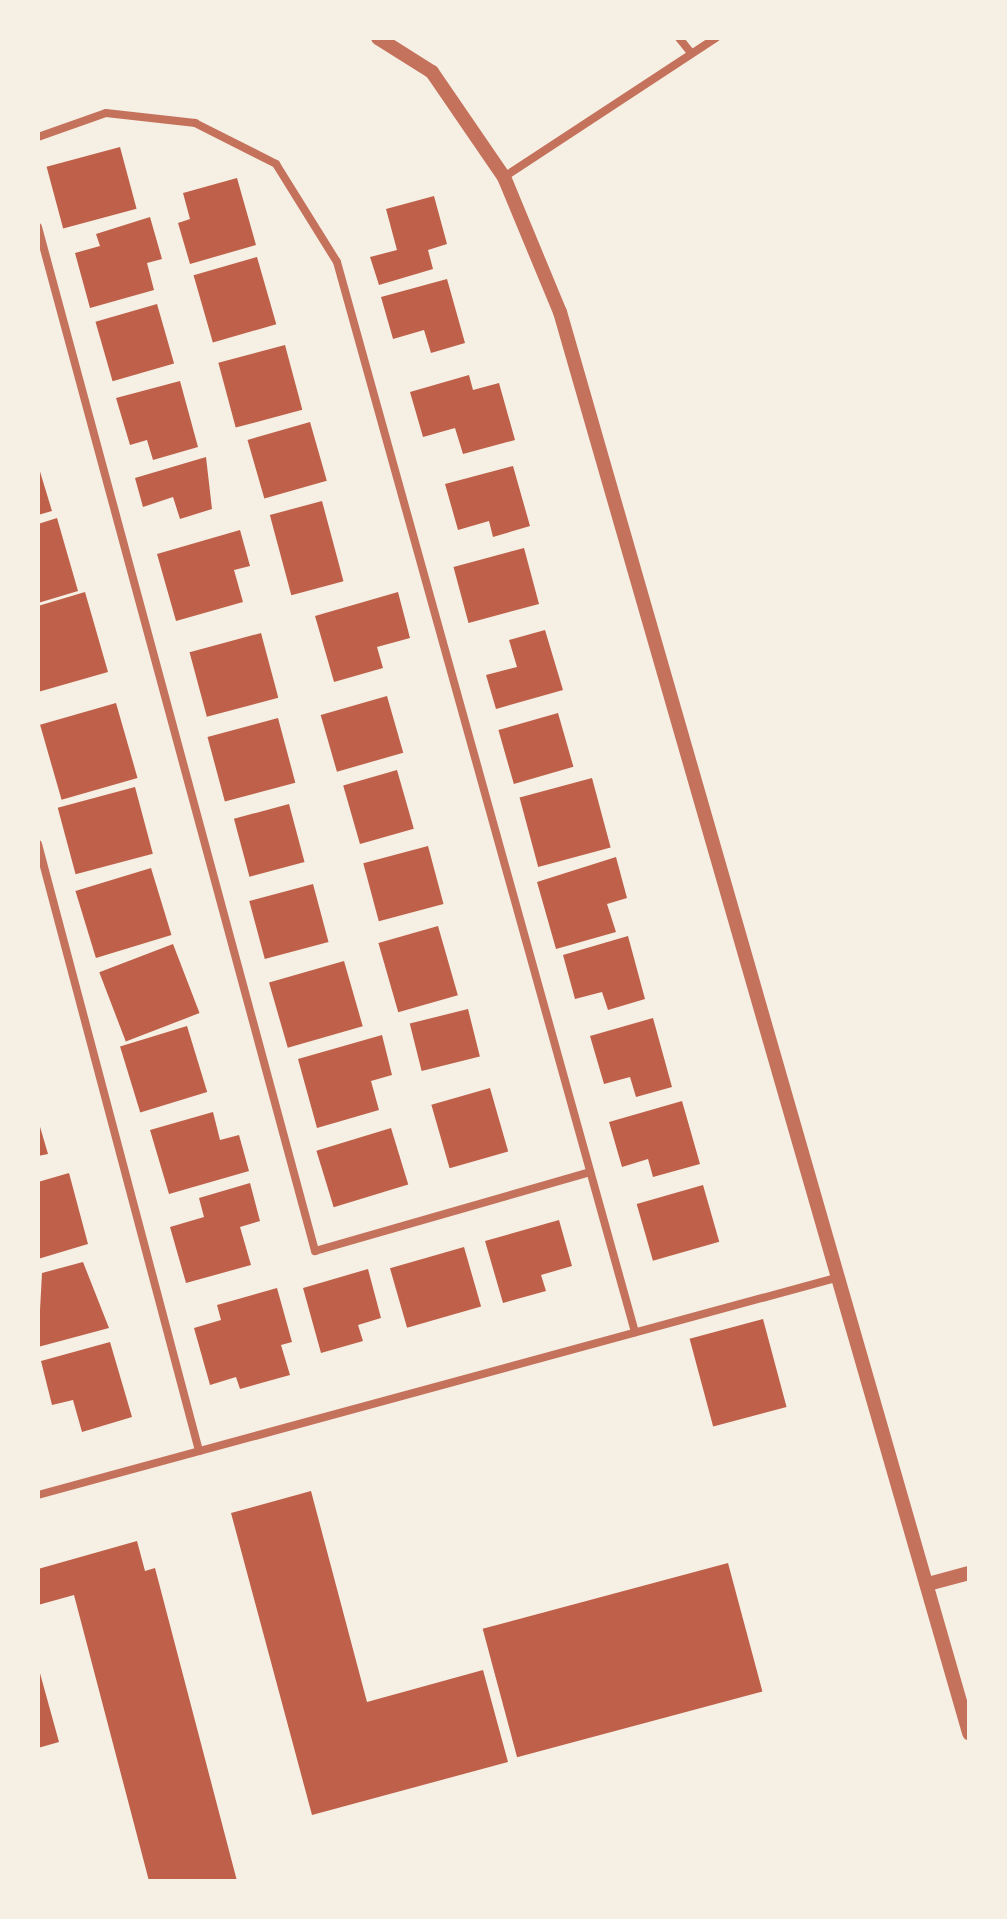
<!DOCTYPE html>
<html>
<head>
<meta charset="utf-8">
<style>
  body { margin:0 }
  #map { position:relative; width:1007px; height:1919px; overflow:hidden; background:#f6efe4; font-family:Overpass,sans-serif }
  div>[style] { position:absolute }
  .building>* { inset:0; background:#bf614a; transform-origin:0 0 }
  .minor>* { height:8px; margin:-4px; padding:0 4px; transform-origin:4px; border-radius:4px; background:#c5725c }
  .tertiary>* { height:14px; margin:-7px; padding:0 7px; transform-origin:7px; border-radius:7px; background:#c5725c }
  span { translate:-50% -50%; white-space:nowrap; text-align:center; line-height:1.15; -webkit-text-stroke:8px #f6efe4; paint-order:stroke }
  .frame { position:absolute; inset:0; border:40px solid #f6efe4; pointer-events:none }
</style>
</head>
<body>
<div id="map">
  <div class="building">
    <div style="left:120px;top:147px;width:64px;height:76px;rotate:75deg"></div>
    <div style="clip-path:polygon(237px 178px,256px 245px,190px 264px,178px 223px,190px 219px,183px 193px)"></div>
    <div style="clip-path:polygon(434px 196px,447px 244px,428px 250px,433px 269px,379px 285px,370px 257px,397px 250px,386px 209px)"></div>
    <div style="clip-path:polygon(150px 217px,162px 259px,147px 263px,154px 290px,90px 308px,75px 253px,100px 246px,96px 234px)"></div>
    <div style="left:257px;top:257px;width:70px;height:66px;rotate:74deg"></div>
    <div style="clip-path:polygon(447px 279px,465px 343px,431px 353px,424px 330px,393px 339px,381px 297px)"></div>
    <div style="left:157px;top:304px;width:62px;height:64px;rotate:74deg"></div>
    <div style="left:285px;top:345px;width:67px;height:69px;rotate:75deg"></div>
    <div style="clip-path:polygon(469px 375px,473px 390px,499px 383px,515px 440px,463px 454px,455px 428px,423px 437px,410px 392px)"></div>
    <div style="clip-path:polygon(180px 381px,198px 447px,153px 460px,147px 440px,130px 445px,116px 398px)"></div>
    <div style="left:310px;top:422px;width:61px;height:65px;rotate:74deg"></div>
    <div style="clip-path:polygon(206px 457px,212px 509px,180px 519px,173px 497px,143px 507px,135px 478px)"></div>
    <div style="clip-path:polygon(38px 465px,52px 511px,38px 515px)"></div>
    <div style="clip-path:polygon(513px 466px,530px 526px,493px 537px,489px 521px,458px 530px,445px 484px)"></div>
    <div style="left:322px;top:501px;width:83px;height:54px;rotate:75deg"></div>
    <div style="clip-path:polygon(57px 518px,78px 591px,38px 603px,38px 524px)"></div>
    <div style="clip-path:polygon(240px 530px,250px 566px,234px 570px,243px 602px,176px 621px,157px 554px)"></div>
    <div style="left:524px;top:548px;width:58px;height:73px;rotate:75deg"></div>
    <div style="clip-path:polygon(85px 592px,108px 672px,38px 692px,38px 606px)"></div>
    <div style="clip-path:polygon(398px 592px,410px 638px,377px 647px,383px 668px,334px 682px,315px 616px)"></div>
    <div style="clip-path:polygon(545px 630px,563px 690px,496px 709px,486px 675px,517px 667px,509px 640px)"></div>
    <div style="left:261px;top:633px;width:67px;height:74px;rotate:75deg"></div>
    <div style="left:387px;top:696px;width:59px;height:69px;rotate:74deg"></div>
    <div style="left:116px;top:703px;width:78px;height:79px;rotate:74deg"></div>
    <div style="left:558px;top:713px;width:56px;height:62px;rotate:74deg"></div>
    <div style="left:278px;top:718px;width:67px;height:73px;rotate:75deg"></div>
    <div style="left:397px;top:770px;width:61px;height:56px;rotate:74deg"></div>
    <div style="left:592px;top:778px;width:72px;height:75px;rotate:75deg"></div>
    <div style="left:135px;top:787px;width:69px;height:80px;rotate:75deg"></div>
    <div style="left:289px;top:804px;width:60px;height:57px;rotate:75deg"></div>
    <div style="left:428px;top:846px;width:60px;height:67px;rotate:75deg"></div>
    <div style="clip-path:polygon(616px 857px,627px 898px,607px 904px,616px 932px,556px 949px,537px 882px)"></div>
    <div style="left:151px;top:868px;width:70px;height:79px;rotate:73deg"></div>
    <div style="left:313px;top:884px;width:60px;height:66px;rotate:75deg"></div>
    <div style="left:438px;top:926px;width:72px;height:62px;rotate:74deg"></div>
    <div style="clip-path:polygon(628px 936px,645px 999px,608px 1010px,602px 992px,575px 999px,563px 955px)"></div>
    <div style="left:173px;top:944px;width:74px;height:79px;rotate:69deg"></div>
    <div style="left:344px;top:961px;width:68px;height:78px;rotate:74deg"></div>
    <div style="left:468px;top:1009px;width:49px;height:60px;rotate:76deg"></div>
    <div style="clip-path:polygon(653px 1018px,672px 1087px,636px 1097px,630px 1077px,604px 1084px,590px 1036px)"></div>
    <div style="left:187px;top:1026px;width:69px;height:70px;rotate:73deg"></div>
    <div style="clip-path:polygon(382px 1035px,392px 1075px,371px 1081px,379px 1110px,317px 1128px,298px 1059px)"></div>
    <div style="left:490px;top:1088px;width:66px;height:61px;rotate:74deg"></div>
    <div style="clip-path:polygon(682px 1101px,700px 1164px,653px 1177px,648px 1159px,622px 1167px,609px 1122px)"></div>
    <div style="clip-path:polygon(213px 1112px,220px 1140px,239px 1135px,249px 1171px,169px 1194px,150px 1130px)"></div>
    <div style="clip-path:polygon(38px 1120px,48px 1154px,38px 1156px)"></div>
    <div style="left:391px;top:1128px;width:59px;height:78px;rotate:73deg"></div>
    <div style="clip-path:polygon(69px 1173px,88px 1244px,38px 1259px,38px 1182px)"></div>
    <div style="clip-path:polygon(250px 1183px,260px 1221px,240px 1227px,251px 1265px,186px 1283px,170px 1227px,204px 1217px,199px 1198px)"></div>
    <div style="left:703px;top:1185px;width:59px;height:69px;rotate:74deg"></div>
    <div style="clip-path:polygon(559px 1220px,572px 1266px,541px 1275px,546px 1291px,503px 1303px,485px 1241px)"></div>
    <div style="left:464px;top:1247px;width:62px;height:77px;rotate:74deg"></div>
    <div style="clip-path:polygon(83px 1262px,109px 1328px,38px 1347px,42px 1273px)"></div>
    <div style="clip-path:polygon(368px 1269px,381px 1318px,358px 1325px,363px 1341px,321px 1353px,303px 1288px)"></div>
    <div style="clip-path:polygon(277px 1288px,292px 1342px,281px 1345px,290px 1375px,240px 1389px,236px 1377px,210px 1385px,194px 1328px,221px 1320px,217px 1305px)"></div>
    <div style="left:763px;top:1319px;width:91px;height:76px;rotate:75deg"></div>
    <div style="clip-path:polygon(110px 1342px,132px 1417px,82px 1432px,73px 1400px,52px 1405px,41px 1361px)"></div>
    <div style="clip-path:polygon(311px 1491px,367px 1702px,483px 1670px,508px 1762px,312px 1815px,231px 1513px)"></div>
    <div style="clip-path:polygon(137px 1541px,145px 1571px,155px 1568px,237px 1881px,149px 1881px,74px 1595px,38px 1605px,38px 1569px)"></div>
    <div style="left:728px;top:1563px;width:133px;height:254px;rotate:75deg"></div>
    <div style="clip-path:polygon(38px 1666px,59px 1742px,38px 1748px)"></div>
  </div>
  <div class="minor">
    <div style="left:679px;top:38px;width:19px;rotate:51deg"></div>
    <div style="left:38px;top:137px;width:72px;rotate:-19.4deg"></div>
    <div style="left:106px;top:113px;width:90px;rotate:6.4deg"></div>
    <div style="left:195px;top:123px;width:91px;rotate:26.8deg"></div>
    <div style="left:276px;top:164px;width:115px;rotate:58.1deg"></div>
    <div style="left:337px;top:262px;width:1111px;rotate:74.44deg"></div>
    <div style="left:504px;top:177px;width:254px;rotate:-33.3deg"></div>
    <div style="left:38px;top:227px;width:1061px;rotate:74.86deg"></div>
    <div style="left:315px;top:1251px;width:286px;rotate:-16deg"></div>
    <div style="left:38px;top:844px;width:628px;rotate:75.14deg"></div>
    <div style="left:38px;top:1495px;width:830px;rotate:-15.22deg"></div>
  </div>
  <div class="tertiary">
    <div style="left:378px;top:38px;width:64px;rotate:32.2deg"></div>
    <div style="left:432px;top:72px;width:127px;rotate:55.6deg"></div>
    <div style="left:504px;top:177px;width:146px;rotate:67.5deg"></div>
    <div style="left:560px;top:312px;width:1479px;rotate:73.94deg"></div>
    <div style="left:928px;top:1584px;width:42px;rotate:-15deg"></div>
  </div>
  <div class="frame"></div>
</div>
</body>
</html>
